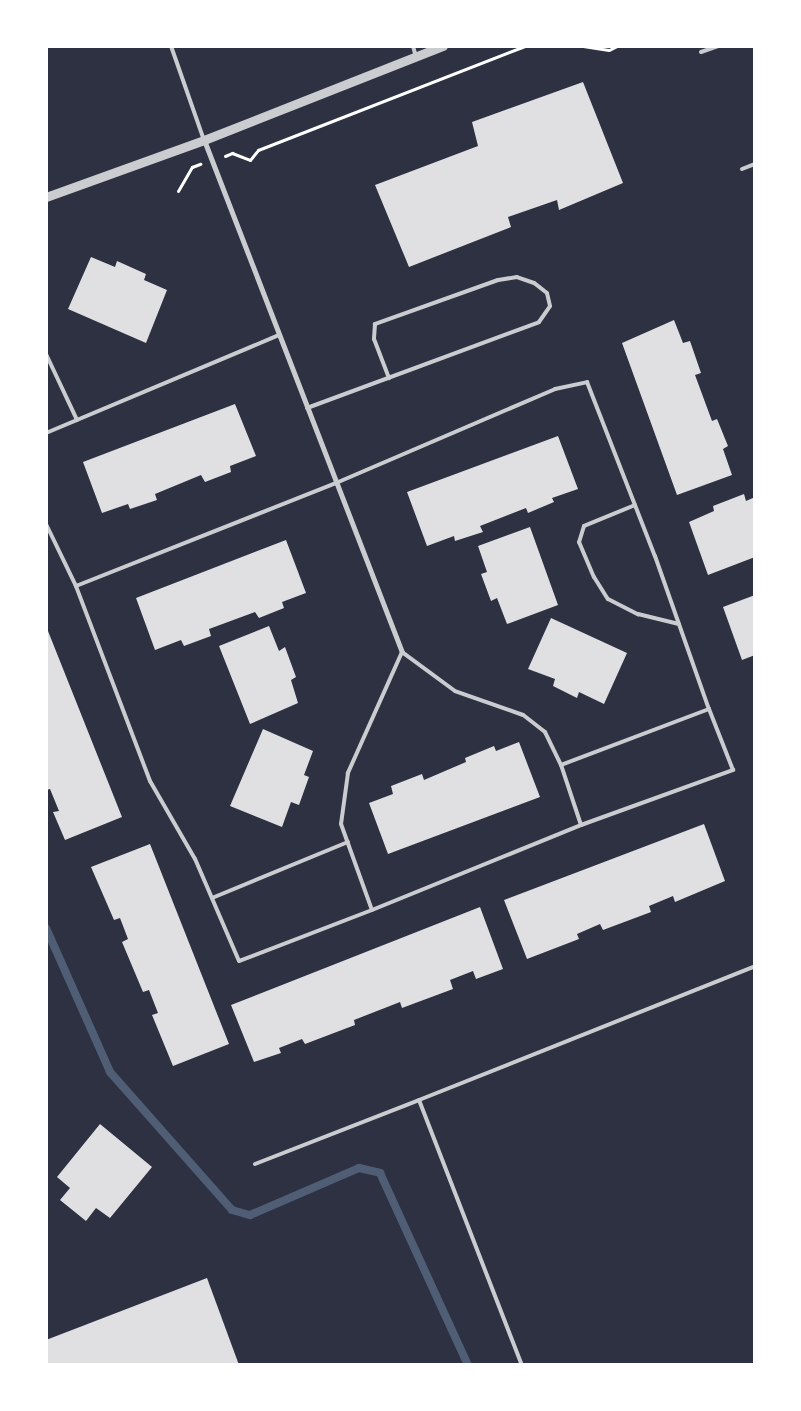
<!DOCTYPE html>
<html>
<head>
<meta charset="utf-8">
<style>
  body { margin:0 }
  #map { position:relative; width:801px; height:1411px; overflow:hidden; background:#2d3142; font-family:Commissioner,sans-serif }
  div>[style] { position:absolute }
  .stream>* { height:8px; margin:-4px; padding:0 4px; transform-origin:4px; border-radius:4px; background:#4f5d75 }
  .building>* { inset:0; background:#e0e0e3 }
  .path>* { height:3px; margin:-1.5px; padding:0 1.5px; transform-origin:1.5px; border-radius:1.5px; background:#fff }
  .service>* { height:4px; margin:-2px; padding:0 2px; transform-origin:2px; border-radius:2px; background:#caccd0 }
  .minor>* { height:5px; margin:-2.5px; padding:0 2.5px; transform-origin:2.5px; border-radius:2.5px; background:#caccd0 }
  .tertiary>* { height:9px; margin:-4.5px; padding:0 4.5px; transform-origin:4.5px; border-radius:4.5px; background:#caccd0 }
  span { translate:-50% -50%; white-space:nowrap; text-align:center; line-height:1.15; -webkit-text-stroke:4.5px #fff; paint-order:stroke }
  .frame { position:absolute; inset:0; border:48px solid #fff; pointer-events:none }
</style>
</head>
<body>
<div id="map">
  <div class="stream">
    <div style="left:46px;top:928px;width:158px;rotate:66deg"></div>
    <div style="left:110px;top:1072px;width:184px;rotate:48.5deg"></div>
    <div style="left:232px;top:1210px;width:19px;rotate:16deg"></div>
    <div style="left:250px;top:1215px;width:119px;rotate:-23.3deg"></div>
    <div style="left:359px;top:1168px;width:22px;rotate:13deg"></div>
    <div style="left:380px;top:1173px;width:211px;rotate:65.4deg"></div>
  </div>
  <div class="building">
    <div style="clip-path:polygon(583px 82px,623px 183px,559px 210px,557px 200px,508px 217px,511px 227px,409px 267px,375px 185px,478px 146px,472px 122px)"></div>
    <div style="clip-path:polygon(91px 257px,115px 267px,117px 261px,146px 274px,144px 280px,167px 290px,146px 343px,68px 309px)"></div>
    <div style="clip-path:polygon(674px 320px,683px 343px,690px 341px,701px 373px,695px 375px,712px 421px,717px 419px,728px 446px,723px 449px,732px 475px,677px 495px,622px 343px)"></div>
    <div style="clip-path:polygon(235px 404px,256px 456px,230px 466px,231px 472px,205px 482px,201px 475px,155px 494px,157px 500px,130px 509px,128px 504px,102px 513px,83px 462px)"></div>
    <div style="clip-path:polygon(558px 436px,578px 489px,552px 498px,554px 502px,528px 513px,526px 508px,480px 526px,483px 532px,455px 541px,454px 536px,427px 546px,407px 492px)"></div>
    <div style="clip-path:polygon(744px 494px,746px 501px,755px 497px,755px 557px,708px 575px,689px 522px,714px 511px,713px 506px)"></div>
    <div style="clip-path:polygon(530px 527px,558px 605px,507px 624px,497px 598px,491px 601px,481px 574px,487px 572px,478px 546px)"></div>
    <div style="clip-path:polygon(286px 540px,306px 593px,282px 602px,284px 608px,259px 618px,255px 612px,209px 629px,211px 636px,184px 646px,181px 640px,155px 650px,136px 598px)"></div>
    <div style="clip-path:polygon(755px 595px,755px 655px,742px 660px,723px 607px)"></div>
    <div style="clip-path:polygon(551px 618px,627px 653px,604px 704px,579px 692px,577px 698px,553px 686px,555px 679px,528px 669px)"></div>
    <div style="clip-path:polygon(46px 626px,122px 817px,65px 840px,53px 812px,59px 811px,50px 789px,46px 790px)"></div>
    <div style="clip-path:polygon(269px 626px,279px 651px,285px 647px,296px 677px,291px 680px,298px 703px,250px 724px,219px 646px)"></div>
    <div style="clip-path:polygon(263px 729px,313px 751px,304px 775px,309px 777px,299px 805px,291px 802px,282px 827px,230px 806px)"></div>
    <div style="clip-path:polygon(519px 742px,540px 797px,388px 854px,369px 803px,393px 794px,391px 786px,422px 774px,424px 780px,466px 762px,465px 758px,494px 746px,496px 751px)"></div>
    <div style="clip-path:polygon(704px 824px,725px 881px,675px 902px,673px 896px,649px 906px,651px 912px,603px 930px,600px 924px,577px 934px,579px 939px,527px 959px,504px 900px)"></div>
    <div style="clip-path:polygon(150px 844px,229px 1044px,173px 1066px,152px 1015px,158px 1013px,149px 990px,143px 992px,122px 942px,128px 939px,120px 918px,114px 920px,91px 867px)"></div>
    <div style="clip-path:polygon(480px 907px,503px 969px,476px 979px,473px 971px,450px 980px,453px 989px,402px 1008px,400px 1002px,354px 1020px,355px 1025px,305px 1044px,302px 1039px,279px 1048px,281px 1053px,254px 1062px,231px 1005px)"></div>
    <div style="clip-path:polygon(100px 1124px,152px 1167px,110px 1218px,96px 1208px,86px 1221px,60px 1200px,70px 1188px,57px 1177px)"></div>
    <div style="clip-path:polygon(207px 1278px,239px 1365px,46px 1365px,46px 1340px)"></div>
  </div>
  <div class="path">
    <div style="left:583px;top:46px;width:26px;rotate:9deg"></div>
    <div style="left:609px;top:50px;width:9px;rotate:-27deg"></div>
    <div style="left:225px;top:156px;width:8px;rotate:-23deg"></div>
    <div style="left:232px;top:153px;width:19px;rotate:21deg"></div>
    <div style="left:250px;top:160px;width:13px;rotate:-51deg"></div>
    <div style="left:258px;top:150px;width:287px;rotate:-21.3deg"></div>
    <div style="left:178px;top:191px;width:28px;rotate:-60deg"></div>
    <div style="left:192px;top:167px;width:9px;rotate:-21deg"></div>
  </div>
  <div class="service">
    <div style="left:171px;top:46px;width:100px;rotate:70.7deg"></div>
    <div style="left:413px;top:46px;width:11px;rotate:75deg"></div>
    <div style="left:701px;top:52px;width:18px;rotate:-19deg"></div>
    <div style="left:742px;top:169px;width:14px;rotate:-21deg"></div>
    <div style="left:46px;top:354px;width:73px;rotate:64.8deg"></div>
    <div style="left:307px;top:408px;width:247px;rotate:-20.3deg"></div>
    <div style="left:539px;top:322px;width:19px;rotate:-55deg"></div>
    <div style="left:550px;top:306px;width:13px;rotate:-103deg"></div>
    <div style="left:547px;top:293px;width:16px;rotate:-142deg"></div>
    <div style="left:534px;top:283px;width:18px;rotate:-161deg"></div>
    <div style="left:517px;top:277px;width:19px;rotate:171deg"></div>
    <div style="left:498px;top:280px;width:131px;rotate:160.3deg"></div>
    <div style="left:375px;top:324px;width:15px;rotate:94deg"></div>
    <div style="left:374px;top:339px;width:42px;rotate:69deg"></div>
    <div style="left:46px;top:433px;width:253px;rotate:-22.8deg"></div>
    <div style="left:635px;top:505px;width:55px;rotate:157.6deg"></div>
    <div style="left:584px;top:526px;width:17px;rotate:107deg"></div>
    <div style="left:579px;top:542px;width:38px;rotate:67deg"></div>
    <div style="left:594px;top:577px;width:26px;rotate:58deg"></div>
    <div style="left:608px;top:599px;width:34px;rotate:27deg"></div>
    <div style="left:638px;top:614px;width:42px;rotate:13.7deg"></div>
    <div style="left:46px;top:524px;width:69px;rotate:64.2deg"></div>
    <div style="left:76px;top:586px;width:280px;rotate:-21.6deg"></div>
    <div style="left:336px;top:483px;width:238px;rotate:-23.2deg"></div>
    <div style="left:555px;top:389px;width:33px;rotate:-12deg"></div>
    <div style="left:587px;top:382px;width:187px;rotate:68.7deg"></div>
    <div style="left:655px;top:556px;width:162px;rotate:70.6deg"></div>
    <div style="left:709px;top:709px;width:158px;rotate:159.3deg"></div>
    <div style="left:561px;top:765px;width:37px;rotate:-116deg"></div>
    <div style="left:545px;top:732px;width:28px;rotate:-142deg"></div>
    <div style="left:523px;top:715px;width:72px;rotate:-160.6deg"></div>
    <div style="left:455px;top:691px;width:66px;rotate:-143.7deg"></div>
    <div style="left:402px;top:652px;width:133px;rotate:114.1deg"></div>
    <div style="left:348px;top:773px;width:51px;rotate:97.8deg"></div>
    <div style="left:341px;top:824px;width:91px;rotate:70.2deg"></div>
    <div style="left:372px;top:910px;width:142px;rotate:159deg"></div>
    <div style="left:239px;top:961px;width:111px;rotate:-113.3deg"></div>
    <div style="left:195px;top:859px;width:90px;rotate:-120deg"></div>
    <div style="left:150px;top:781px;width:209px;rotate:-110.8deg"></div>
    <div style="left:581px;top:825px;width:162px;rotate:-19.9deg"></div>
    <div style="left:733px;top:770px;width:66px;rotate:-111.5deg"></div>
    <div style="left:212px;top:898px;width:147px;rotate:-22.4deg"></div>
    <div style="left:372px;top:910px;width:226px;rotate:-22.1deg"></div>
    <div style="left:581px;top:825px;width:63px;rotate:-108.4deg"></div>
    <div style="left:419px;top:1100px;width:362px;rotate:-21.7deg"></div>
    <div style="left:255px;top:1164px;width:176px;rotate:-21.3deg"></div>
    <div style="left:419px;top:1100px;width:284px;rotate:68.8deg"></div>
  </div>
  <div class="minor">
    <div style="left:204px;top:140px;width:549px;rotate:68.86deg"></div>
  </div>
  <div class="tertiary">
    <div style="left:46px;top:197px;width:168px;rotate:-19.8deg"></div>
    <div style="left:204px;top:140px;width:257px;rotate:-21.5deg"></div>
  </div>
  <div class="frame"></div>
</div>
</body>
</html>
